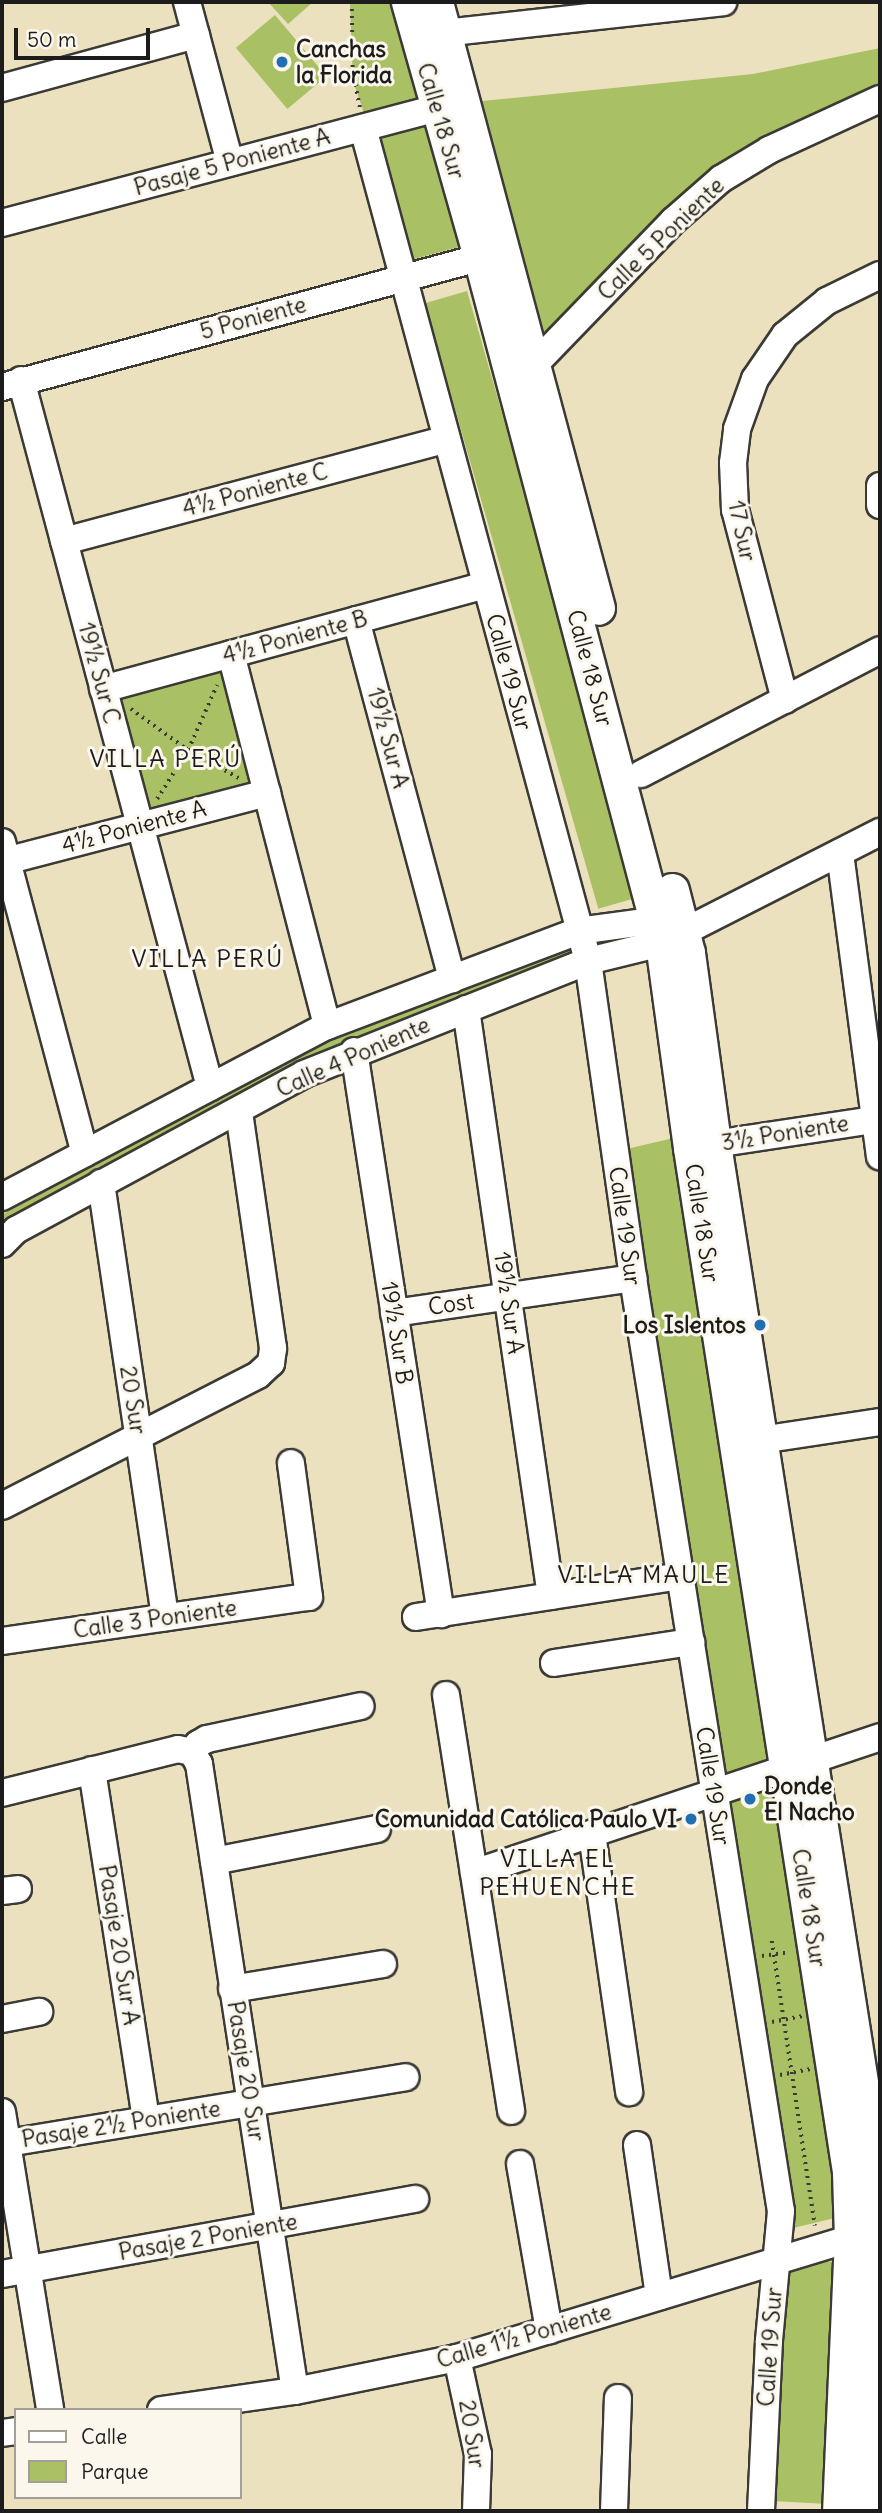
<!DOCTYPE html>
<html>
<head>
<meta charset="utf-8">
<style>
  body { margin:0 }
  #map { position:relative; width:882px; height:2513px; overflow:hidden; background:#ece1bf; font-family:Delius,sans-serif }
  div>[style] { position:absolute }
  .green>* { inset:0; background:#aac064; transform-origin:0 0 }
  .path>* { height:3.5px; margin-top:-1.75px; transform-origin:0; background:repeating-linear-gradient(90deg,#3b3a34 0 2px,transparent 0 7px) }
  .roads { filter:drop-shadow(2px 0 #3b3a34) drop-shadow(-2px 0 #3b3a34) drop-shadow(0 2px #3b3a34) drop-shadow(0 -2px #3b3a34) }
  .minor>* { height:26px; margin:-13px; padding:0 13px; transform-origin:13px; border-radius:13px; background:#fff }
  .major>* { height:33px; margin:-16.5px; padding:0 16.5px; transform-origin:16.5px; border-radius:16.5px; background:#fff }
  .dots>* { width:19px; height:19px; translate:-50% -50%; box-sizing:border-box; border:4px solid #fbf7ec; border-radius:50% }
  span { translate:-50% -50%; white-space:nowrap; text-align:center; line-height:1.15; -webkit-text-stroke:6px #fbf7ec; paint-order:stroke }
  .poi-label { font-size:23px; color:#1c1c1c; font-weight:700 }
  .left { translate:0 -50%; text-align:left }
  .right { translate:-100% -50%; text-align:right }
  .street-label { font-size:23px; color:#1c1c1c }
  .neighbourhood-label { font-size:24px; color:#1c1c1c; letter-spacing:2px }
  .frame { position:absolute; inset:0; border:4px solid #1c1c1c; pointer-events:none }
  .legend { position:absolute; left:14px; top:2408px; width:228px; height:91px; box-sizing:border-box; background:#fbf7ec; border:2px solid #a29f99; margin:0; padding:9px 12px; list-style:none; font-size:21px; color:#1c1c1c }
  .legend li { display:flex; align-items:center; gap:14px; height:35px }
  .legend b { width:35px; border:2px solid #a29f99 }
  .scale { position:absolute; left:14px; top:28px; width:136px; height:32px; box-sizing:border-box; border:4px solid #1c1c1c; border-top:0; padding-left:9px; font-size:21px; line-height:24px; white-space:nowrap; color:#1c1c1c; -webkit-text-stroke:5px #fbf7ec; paint-order:stroke }
</style>
</head>
<body>
<div id="map">
  <div class="green">
    <div style="clip-path:polygon(268px 2px,313px 2px,288px 24px)"></div>
    <div style="clip-path:polygon(350px 2px,397px 2px,463px 246px,414px 259px,353px 81px)"></div>
    <div style="left:275px;top:15px;width:80px;height:51px;rotate:50deg"></div>
    <div style="clip-path:polygon(880px 48px,880px 84px,769px 134px,700px 180px,544px 332px,482px 101px,753px 74px)"></div>
    <div style="left:467px;top:291px;width:630px;height:44px;rotate:74deg"></div>
    <div style="left:231px;top:659px;width:137px;height:123px;rotate:75deg"></div>
    <div style="clip-path:polygon(569px 945px,572px 956px,2px 1231px,2px 1215px,331px 1034px)"></div>
    <div style="clip-path:polygon(678px 1137px,829px 2115px,835px 2218px,789px 2229px,622px 1150px)"></div>
    <div style="left:836px;top:2262px;width:242px;height:51px;rotate:93deg"></div>
  </div>
  <div class="path">
    <div style="left:352px;top:2px;width:69px;rotate:89.2deg"></div>
    <div style="left:353px;top:71px;width:38px;rotate:79deg"></div>
    <div style="left:131px;top:709px;width:70px;rotate:35.7deg"></div>
    <div style="left:188px;top:750px;width:58px;rotate:28.8deg"></div>
    <div style="left:157px;top:799px;width:58px;rotate:-57.7deg"></div>
    <div style="left:188px;top:750px;width:71px;rotate:-66deg"></div>
    <div style="left:772px;top:1941px;width:288px;rotate:81.4deg"></div>
    <div style="left:762px;top:1956px;width:27px;rotate:-8deg"></div>
    <div style="left:772px;top:2022px;width:31px;rotate:-11deg"></div>
    <div style="left:780px;top:2075px;width:31px;rotate:-11deg"></div>
  </div>
  <div class="roads">
    <div class="minor">
      <div style="left:187px;top:2px;width:166px;rotate:75deg"></div>
      <div style="left:444px;top:33px;width:281px;rotate:-6.3deg"></div>
      <div style="left:2px;top:88px;width:201px;rotate:-15.3deg"></div>
      <div style="left:363px;top:128px;width:863px;rotate:74.88deg"></div>
      <div style="left:588px;top:961px;width:320px;rotate:81.9deg"></div>
      <div style="left:633px;top:1278px;width:945px;rotate:80.99deg"></div>
      <div style="left:781px;top:2211px;width:131px;rotate:95.3deg"></div>
      <div style="left:769px;top:2341px;width:170px;rotate:92.7deg"></div>
      <div style="left:2px;top:223px;width:471px;rotate:-14.8deg"></div>
      <div style="left:535px;top:364px;width:199px;rotate:-46deg"></div>
      <div style="left:673px;top:221px;width:64px;rotate:-41.2deg"></div>
      <div style="left:721px;top:179px;width:56px;rotate:-31.1deg"></div>
      <div style="left:769px;top:150px;width:122px;rotate:-24.7deg"></div>
      <div style="left:21px;top:380px;width:732px;rotate:75.03deg"></div>
      <div style="left:2px;top:387px;width:513px;rotate:-15.15deg"></div>
      <div style="left:880px;top:486px;width:19px;rotate:90deg"></div>
      <div style="left:64px;top:541px;width:396px;rotate:-14.9deg"></div>
      <div style="left:356px;top:620px;width:372px;rotate:75deg"></div>
      <div style="left:231px;top:654px;width:384px;rotate:75.5deg"></div>
      <div style="left:103px;top:689px;width:397px;rotate:-15.2deg"></div>
      <div style="left:785px;top:700px;width:196px;rotate:-104.7deg"></div>
      <div style="left:735px;top:510px;width:47px;rotate:-92.4deg"></div>
      <div style="left:733px;top:463px;width:34px;rotate:-83deg"></div>
      <div style="left:737px;top:429px;width:53px;rotate:-70.2deg"></div>
      <div style="left:755px;top:379px;width:53px;rotate:-55.7deg"></div>
      <div style="left:785px;top:335px;width:54px;rotate:-39deg"></div>
      <div style="left:827px;top:301px;width:59px;rotate:-26.1deg"></div>
      <div style="left:641px;top:774px;width:269px;rotate:-27.4deg"></div>
      <div style="left:2px;top:842px;width:322px;rotate:75.1deg"></div>
      <div style="left:840px;top:853px;width:306px;rotate:82.5deg"></div>
      <div style="left:2px;top:862px;width:274px;rotate:-14.6deg"></div>
      <div style="left:466px;top:1009px;width:593px;rotate:81.76deg"></div>
      <div style="left:354px;top:1051px;width:570px;rotate:81.22deg"></div>
      <div style="left:695px;top:1147px;width:187px;rotate:-8.6deg"></div>
      <div style="left:101px;top:1183px;width:439px;rotate:81.6deg"></div>
      <div style="left:2px;top:1197px;width:367px;rotate:-27.8deg"></div>
      <div style="left:327px;top:1026px;width:268px;rotate:-20.7deg"></div>
      <div style="left:578px;top:931px;width:81px;rotate:-7.8deg"></div>
      <div style="left:658px;top:920px;width:16px;rotate:27deg"></div>
      <div style="left:2px;top:1244px;width:20px;rotate:-45deg"></div>
      <div style="left:16px;top:1230px;width:328px;rotate:-28.4deg"></div>
      <div style="left:304px;top:1074px;width:306px;rotate:-21.7deg"></div>
      <div style="left:588px;top:961px;width:76px;rotate:-13.7deg"></div>
      <div style="left:662px;top:943px;width:245px;rotate:-27deg"></div>
      <div style="left:394px;top:1313px;width:242px;rotate:-8.3deg"></div>
      <div style="left:761px;top:1440px;width:120px;rotate:-8.6deg"></div>
      <div style="left:2px;top:1506px;width:288px;rotate:-27.1deg"></div>
      <div style="left:258px;top:1375px;width:18px;rotate:-43deg"></div>
      <div style="left:271px;top:1363px;width:15px;rotate:-82deg"></div>
      <div style="left:273px;top:1348px;width:239px;rotate:-98.2deg"></div>
      <div style="left:416px;top:1617px;width:268px;rotate:-8.8deg"></div>
      <div style="left:2px;top:1641px;width:310px;rotate:-8.2deg"></div>
      <div style="left:309px;top:1597px;width:135px;rotate:-97.7deg"></div>
      <div style="left:554px;top:1663px;width:139px;rotate:-8.7deg"></div>
      <div style="left:446px;top:1695px;width:421px;rotate:81.1deg"></div>
      <div style="left:192px;top:1752px;width:14px;rotate:60deg"></div>
      <div style="left:199px;top:1764px;width:634px;rotate:81.3deg"></div>
      <div style="left:192px;top:1752px;width:10px;rotate:-53deg"></div>
      <div style="left:198px;top:1744px;width:10px;rotate:-29deg"></div>
      <div style="left:207px;top:1739px;width:157px;rotate:-12.1deg"></div>
      <div style="left:92px;top:1770px;width:353px;rotate:81.2deg"></div>
      <div style="left:2px;top:1793px;width:181px;rotate:-14deg"></div>
      <div style="left:178px;top:1749px;width:14px;rotate:12deg"></div>
      <div style="left:592px;top:1834px;width:261px;rotate:81.8deg"></div>
      <div style="left:214px;top:1861px;width:166px;rotate:-11.1deg"></div>
      <div style="left:474px;top:1873px;width:428px;rotate:-18.5deg"></div>
      <div style="left:2px;top:1891px;width:16px;rotate:-7deg"></div>
      <div style="left:232px;top:1989px;width:153px;rotate:-9.4deg"></div>
      <div style="left:2px;top:2019px;width:38px;rotate:-11deg"></div>
      <div style="left:2px;top:2112px;width:302px;rotate:80.8deg"></div>
      <div style="left:2px;top:2144px;width:409px;rotate:-9.4deg"></div>
      <div style="left:637px;top:2145px;width:153px;rotate:81.7deg"></div>
      <div style="left:520px;top:2164px;width:169px;rotate:80.1deg"></div>
      <div style="left:2px;top:2274px;width:420px;rotate:-10.3deg"></div>
      <div style="left:457px;top:2358px;width:98px;rotate:77.7deg"></div>
      <div style="left:478px;top:2454px;width:57px;rotate:92deg"></div>
      <div style="left:161px;top:2410px;width:135px;rotate:-8.1deg"></div>
      <div style="left:295px;top:2391px;width:165px;rotate:-11.5deg"></div>
      <div style="left:457px;top:2358px;width:430px;rotate:-16.9deg"></div>
      <div style="left:2px;top:2433px;width:14px;rotate:-8deg"></div>
      <div style="left:614px;top:2511px;width:113px;rotate:-88deg"></div>
    </div>
    <div class="major">
      <div style="left:408px;top:2px;width:265px;rotate:74.2deg"></div>
      <div style="left:480px;top:257px;width:710px;rotate:75.14deg"></div>
      <div style="left:662px;top:943px;width:207px;rotate:82.2deg"></div>
      <div style="left:690px;top:1148px;width:1036px;rotate:81.17deg"></div>
      <div style="left:849px;top:2172px;width:66px;rotate:88.3deg"></div>
      <div style="left:851px;top:2238px;width:273px;rotate:92.5deg"></div>
      <div style="left:436px;top:2px;width:627px;rotate:75.03deg"></div>
      <div style="left:672px;top:890px;width:65px;rotate:75.7deg"></div>
      <div style="left:688px;top:953px;width:193px;rotate:82.2deg"></div>
      <div style="left:714px;top:1144px;width:1033px;rotate:81.09deg"></div>
      <div style="left:874px;top:2165px;width:67px;rotate:89.1deg"></div>
      <div style="left:875px;top:2232px;width:279px;rotate:92.1deg"></div>
    </div>
  </div>
  <div class="dots">
    <div style="left:282px;top:62px;background:#1f6fb2"></div>
    <div style="left:760px;top:1325px;background:#1f6fb2"></div>
    <div style="left:750px;top:1799px;background:#1f6fb2"></div>
    <div style="left:691px;top:1819px;background:#1f6fb2"></div>
  </div>
  <div class="poi-label">
    <span class="left" style="left:296px;top:62px">Canchas<br>la Florida</span>
    <span class="right" style="left:746px;top:1325px">Los Islentos</span>
    <span class="left" style="left:764px;top:1799px">Donde<br>El Nacho</span>
    <span class="right" style="left:677px;top:1819px">Comunidad Católica Paulo VI</span>
  </div>
  <div class="street-label">
    <span style="left:441px;top:121px;rotate:74deg">Calle 18 Sur</span>
    <span style="left:232px;top:162px;rotate:-15deg">Pasaje 5 Poniente A</span>
    <span style="left:661px;top:239px;rotate:-44deg">Calle 5 Poniente</span>
    <span style="left:253px;top:318px;rotate:-15deg">5 Poniente</span>
    <span style="left:255px;top:490px;rotate:-15deg">4½ Poniente C</span>
    <span style="left:742px;top:531px;rotate:78deg">17 Sur</span>
    <span style="left:295px;top:637px;rotate:-15deg">4½ Poniente B</span>
    <span style="left:590px;top:668px;rotate:75deg">Calle 18 Sur</span>
    <span style="left:509px;top:672px;rotate:75deg">Calle 19 Sur</span>
    <span style="left:99px;top:673px;rotate:75deg">19½ Sur C</span>
    <span style="left:388px;top:738px;rotate:75deg">19½ Sur A</span>
    <span style="left:134px;top:827px;rotate:-15deg">4½ Poniente A</span>
    <span style="left:353px;top:1057px;rotate:-24deg">Calle 4 Poniente</span>
    <span style="left:785px;top:1133px;rotate:-9deg">3½ Poniente</span>
    <span style="left:702px;top:1223px;rotate:81deg">Calle 18 Sur</span>
    <span style="left:625px;top:1226px;rotate:82deg">Calle 19 Sur</span>
    <span style="left:509px;top:1303px;rotate:82deg">19½ Sur A</span>
    <span style="left:451px;top:1304px;rotate:-8deg">Cost</span>
    <span style="left:397px;top:1333px;rotate:81deg">19½ Sur B</span>
    <span style="left:133px;top:1400px;rotate:81deg">20 Sur</span>
    <span style="left:155px;top:1619px;rotate:-8deg">Calle 3 Poniente</span>
    <span style="left:713px;top:1786px;rotate:81deg">Calle 19 Sur</span>
    <span style="left:809px;top:1908px;rotate:81deg">Calle 18 Sur</span>
    <span style="left:119px;top:1945px;rotate:81deg">Pasaje 20 Sur A</span>
    <span style="left:246px;top:2071px;rotate:81deg">Pasaje 20 Sur</span>
    <span style="left:121px;top:2124px;rotate:-9deg">Pasaje 2½ Poniente</span>
    <span style="left:208px;top:2237px;rotate:-10deg">Pasaje 2 Poniente</span>
    <span style="left:524px;top:2336px;rotate:-16deg">Calle 1½ Poniente</span>
    <span style="left:770px;top:2347px;rotate:-86deg">Calle 19 Sur</span>
    <span style="left:472px;top:2434px;rotate:81deg">20 Sur</span>
  </div>
  <div class="neighbourhood-label">
    <span style="left:166px;top:759px">VILLA PERÚ</span>
    <span style="left:208px;top:959px">VILLA PERÚ</span>
    <span style="left:644px;top:1575px">VILLA MAULE</span>
    <span style="left:558px;top:1873px">VILLA EL<br>PEHUENCHE</span>
  </div>
  <div class="frame"></div>
  <ul class="legend">
  <li><b style="height:9px;background:#fff"></b>Calle</li>
  <li><b style="height:19px;background:#aac064"></b>Parque</li>
  </ul>
  <div class="scale">50 m</div>
</div>
</body>
</html>
